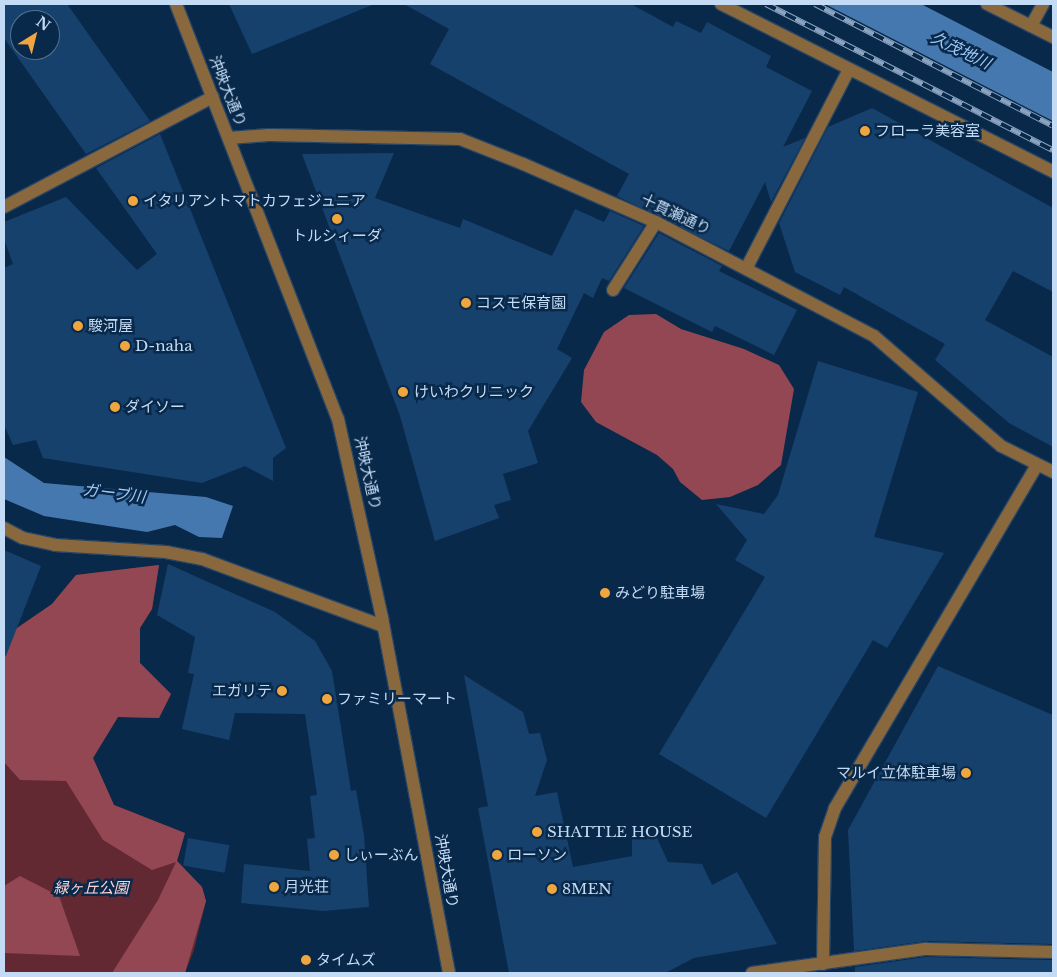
<!DOCTYPE html>
<html>
<head>
<meta charset="utf-8">
<style>
  body { margin:0 }
  #map { position:relative; width:1057px; height:977px; overflow:hidden; background:#09294a; font-family:"Libre Baskerville","Noto Sans JP",serif }
  div>[style] { position:absolute }
  .green>* { inset:0; background:#622933 }
  .forest>* { inset:0; background:#934753 }
  .water>* { inset:0; background:#4578af }
  .building>* { inset:0; background:#17416d; transform-origin:0 0 }
  .roads { filter:drop-shadow(1px 0 #274565) drop-shadow(-1px 0 #274565) drop-shadow(0 1px #274565) drop-shadow(0 -1px #274565) }
  .minor>* { height:12px; margin:-6px; padding:0 6px; transform-origin:6px; border-radius:6px; background:#8a683e }
  .rail>* { height:5.5px; margin-top:-2.75px; transform-origin:0; background:repeating-linear-gradient(90deg,#09294a 0 11px,#8aa3c0 0 22px); box-sizing:border-box; border-block:1px solid #8aa3c0 }
  .dots>* { width:14px; height:14px; translate:-50% -50%; box-sizing:border-box; border:2px solid #09294a; border-radius:50% }
  span { translate:-50% -50%; white-space:nowrap; text-align:center; line-height:1.15; -webkit-text-stroke:5px #09294a; paint-order:stroke }
  .street-label { font-size:15px; color:#c4dbf5 }
  .poi-label { font-size:15px; color:#c4dbf5 }
  .left { translate:0 -50%; text-align:left }
  .right { translate:-100% -50%; text-align:right }
  .park-label { font-size:15px; color:#ffd0d5; font-style:italic }
  .water-label { font-size:16px; color:#9fc9f7; font-style:italic }
  .frame { position:absolute; inset:0; border:5px solid #c4dbf5; pointer-events:none }
  .north { position:absolute; left:10px; top:10px; width:50px; height:50px; box-sizing:border-box; background:#09294a; border:1px solid #54708e; border-radius:50%; rotate:36deg; font-size:14px; font-weight:700; line-height:20px; text-align:center; color:#c4dbf5 }
  .north::after { content:''; display:block; margin:auto; width:18px; height:22px; background:#f0a63e; clip-path:polygon(50% 0,100% 100%,50% 72%,0 100%) }
</style>
</head>
<body>
<div id="map">
  <div class="green">
    <div style="clip-path:polygon(159px 565px,152px 609px,140px 628px,140px 663px,171px 694px,159px 718px,118px 717px,93px 758px,114px 805px,185px 833px,177px 861px,202px 887px,206px 901px,194px 950px,185px 973px,4px 973px,4px 637px,52px 604px,76px 575px)"></div>
  </div>
  <div class="forest">
    <div style="clip-path:polygon(656px 314px,681px 329px,744px 349px,779px 365px,794px 389px,781px 465px,758px 485px,730px 497px,702px 500px,680px 482px,673px 469px,657px 455px,596px 422px,581px 402px,584px 370px,604px 332px,629px 315px)"></div>
    <div style="clip-path:polygon(159px 565px,152px 609px,140px 628px,140px 663px,171px 694px,159px 718px,118px 717px,93px 758px,114px 805px,185px 833px,177px 861px,202px 887px,206px 901px,185px 973px,112px 973px,158px 900px,176px 862px,152px 870px,103px 840px,66px 781px,20px 780px,4px 762px,4px 637px,52px 604px,76px 575px)"></div>
    <div style="clip-path:polygon(20px 876px,59px 896px,80px 956px,4px 953px,4px 886px)"></div>
  </div>
  <div class="water">
    <div style="clip-path:polygon(825px 4px,921px 4px,1053px 72px,1053px 121px)"></div>
    <div style="clip-path:polygon(4px 457px,44px 483px,206px 497px,233px 506px,222px 538px,199px 537px,175px 525px,147px 532px,44px 516px,4px 499px)"></div>
  </div>
  <div class="building">
    <div style="clip-path:polygon(evenodd,4px 4px,67px 4px,150px 121px,86px 154px,4px 38px,4px 4px,20px 20px,50px 20px,50px 50px,20px 50px,20px 20px)"></div>
    <div style="clip-path:polygon(229px 4px,372px 4px,372px 5px,252px 54px)"></div>
    <div style="clip-path:polygon(404px 4px,631px 4px,673px 27px,676px 21px,701px 33px,707px 22px,771px 56px,766px 67px,812px 91px,783px 147px,805px 138px,771px 202px,765px 182px,729px 251px,617px 196px,629px 174px,430px 64px,449px 29px)"></div>
    <div style="clip-path:polygon(872px 108px,1053px 208px,1053px 292px,1013px 271px,985px 320px,1053px 357px,1053px 447px,1009px 423px,935px 360px,945px 344px,844px 287px,840px 295px,795px 272px,779px 223px,828px 127px)"></div>
    <div style="clip-path:polygon(160px 134px,286px 448px,273px 458px,273px 481px,245px 466px,202px 483px,43px 458px,36px 440px,13px 445px,4px 425px,4px 268px,13px 264px,4px 239px,4px 222px,66px 197px,137px 270px,157px 254px,96px 168px)"></div>
    <div style="clip-path:polygon(394px 153px,375px 198px,460px 228px,463px 219px,552px 256px,575px 209px,604px 222px,610px 211px,644px 226px,609px 281px,602px 278px,593px 298px,584px 293px,557px 349px,572px 358px,528px 431px,538px 463px,503px 474px,511px 500px,494px 505px,499px 518px,435px 541px,400px 416px,302px 154px)"></div>
    <div style="clip-path:polygon(659px 233px,722px 266px,719px 271px,797px 310px,774px 355px,715px 326px,712px 332px,624px 288px)"></div>
    <div style="clip-path:polygon(818px 361px,918px 392px,874px 537px,944px 553px,887px 648px,873px 640px,766px 818px,659px 754px,765px 577px,735px 560px,747px 540px,716px 504px,764px 514px,778px 495px)"></div>
    <div style="clip-path:polygon(4px 550px,41px 566px,6px 656px,4px 655px)"></div>
    <div style="clip-path:polygon(168px 564px,275px 612px,315px 641px,332px 671px,351px 791px,356px 790px,364px 835px,369px 907px,323px 911px,241px 903px,244px 864px,310px 871px,307px 839px,315px 838px,310px 796px,317px 795px,305px 714px,235px 713px,229px 740px,182px 729px,194px 674px,188px 673px,195px 637px,157px 615px)"></div>
    <div style="clip-path:polygon(938px 666px,1053px 715px,1053px 944px,926px 941px,854px 951px,848px 830px)"></div>
    <div style="clip-path:polygon(464px 675px,523px 712px,529px 734px,540px 733px,547px 760px,535px 796px,557px 792px,573px 867px,632px 856px,632px 831px,657px 838px,668px 862px,702px 864px,712px 885px,737px 872px,777px 944px,694px 958px,665px 973px,509px 973px,478px 808px,488px 806px)"></div>
    <div style="left:188px;top:838px;width:42px;height:28px;rotate:10deg"></div>
    <div style="clip-path:polygon(926px 957px,1053px 960px,1053px 973px,855px 973px,855px 967px)"></div>
  </div>
  <div class="roads">
    <div class="minor">
      <div style="left:176px;top:4px;width:445px;rotate:68.7deg"></div>
      <div style="left:338px;top:419px;width:204px;rotate:77.5deg"></div>
      <div style="left:382px;top:618px;width:361px;rotate:79.3deg"></div>
      <div style="left:721px;top:4px;width:372px;rotate:26.8deg"></div>
      <div style="left:987px;top:4px;width:74px;rotate:26.6deg"></div>
      <div style="left:1031px;top:26px;width:25px;rotate:-61deg"></div>
      <div style="left:229px;top:138px;width:40px;rotate:-4.3deg"></div>
      <div style="left:269px;top:135px;width:191px;rotate:1.2deg"></div>
      <div style="left:460px;top:139px;width:68px;rotate:21.6deg"></div>
      <div style="left:523px;top:164px;width:145px;rotate:23.6deg"></div>
      <div style="left:656px;top:222px;width:246px;rotate:27.6deg"></div>
      <div style="left:874px;top:336px;width:168px;rotate:40.9deg"></div>
      <div style="left:1001px;top:446px;width:58px;rotate:26.6deg"></div>
      <div style="left:4px;top:207px;width:236px;rotate:-27.8deg"></div>
      <div style="left:747px;top:267px;width:220px;rotate:-62.7deg"></div>
      <div style="left:613px;top:290px;width:80px;rotate:-57.7deg"></div>
      <div style="left:4px;top:528px;width:21px;rotate:28deg"></div>
      <div style="left:23px;top:538px;width:33px;rotate:12deg"></div>
      <div style="left:55px;top:545px;width:111px;rotate:3.6deg"></div>
      <div style="left:166px;top:552px;width:37px;rotate:11deg"></div>
      <div style="left:202px;top:559px;width:193px;rotate:20.3deg"></div>
      <div style="left:823px;top:964px;width:127px;rotate:-89.1deg"></div>
      <div style="left:825px;top:837px;width:31px;rotate:-71deg"></div>
      <div style="left:835px;top:808px;width:398px;rotate:-59.5deg"></div>
      <div style="left:752px;top:973px;width:176px;rotate:-7.9deg"></div>
      <div style="left:926px;top:949px;width:127px;rotate:1.4deg"></div>
    </div>
  </div>
  <div class="rail">
    <div style="left:766px;top:4px;width:322px;rotate:27deg"></div>
    <div style="left:815px;top:4px;width:267px;rotate:27.1deg"></div>
  </div>
  <div class="dots">
    <div style="left:865px;top:131px;background:#f0a63e"></div>
    <div style="left:133px;top:201px;background:#f0a63e"></div>
    <div style="left:337px;top:219px;background:#f0a63e"></div>
    <div style="left:466px;top:303px;background:#f0a63e"></div>
    <div style="left:78px;top:326px;background:#f0a63e"></div>
    <div style="left:125px;top:346px;background:#f0a63e"></div>
    <div style="left:403px;top:392px;background:#f0a63e"></div>
    <div style="left:115px;top:407px;background:#f0a63e"></div>
    <div style="left:605px;top:593px;background:#f0a63e"></div>
    <div style="left:282px;top:691px;background:#f0a63e"></div>
    <div style="left:327px;top:699px;background:#f0a63e"></div>
    <div style="left:966px;top:773px;background:#f0a63e"></div>
    <div style="left:537px;top:832px;background:#f0a63e"></div>
    <div style="left:334px;top:855px;background:#f0a63e"></div>
    <div style="left:497px;top:855px;background:#f0a63e"></div>
    <div style="left:274px;top:887px;background:#f0a63e"></div>
    <div style="left:552px;top:889px;background:#f0a63e"></div>
    <div style="left:306px;top:960px;background:#f0a63e"></div>
  </div>
  <div class="street-label">
    <span style="left:228px;top:91px;rotate:68deg">沖映大通り</span>
    <span style="left:676px;top:214px;rotate:25deg">十貫瀬通り</span>
    <span style="left:368px;top:473px;rotate:77deg">沖映大通り</span>
    <span style="left:447px;top:871px;rotate:80deg">沖映大通り</span>
  </div>
  <div class="poi-label">
    <span class="left" style="left:875px;top:131px">フローラ美容室</span>
    <span class="left" style="left:143px;top:201px">イタリアントマトカフェジュニア</span>
    <span style="left:337px;top:236px">トルシィーダ</span>
    <span class="left" style="left:476px;top:303px">コスモ保育園</span>
    <span class="left" style="left:88px;top:326px">駿河屋</span>
    <span class="left" style="left:135px;top:346px">D-naha</span>
    <span class="left" style="left:414px;top:392px">けいわクリニック</span>
    <span class="left" style="left:125px;top:407px">ダイソー</span>
    <span class="left" style="left:615px;top:593px">みどり駐車場</span>
    <span class="right" style="left:272px;top:691px">エガリテ</span>
    <span class="left" style="left:337px;top:699px">ファミリーマート</span>
    <span class="right" style="left:956px;top:773px">マルイ立体駐車場</span>
    <span class="left" style="left:547px;top:832px">SHATTLE HOUSE</span>
    <span class="left" style="left:344px;top:855px">しぃーぶん</span>
    <span class="left" style="left:507px;top:855px">ローソン</span>
    <span class="left" style="left:284px;top:887px">月光荘</span>
    <span class="left" style="left:562px;top:889px">8MEN</span>
    <span class="left" style="left:316px;top:960px">タイムズ</span>
  </div>
  <div class="park-label">
    <span style="left:91px;top:888px">緑ヶ丘公園</span>
  </div>
  <div class="water-label">
    <span style="left:961px;top:50px;rotate:26deg">久茂地川</span>
    <span style="left:114px;top:493px;rotate:7deg">ガーブ川</span>
  </div>
  <div class="frame"></div>
  <div class="north">N</div>
</div>
</body>
</html>
